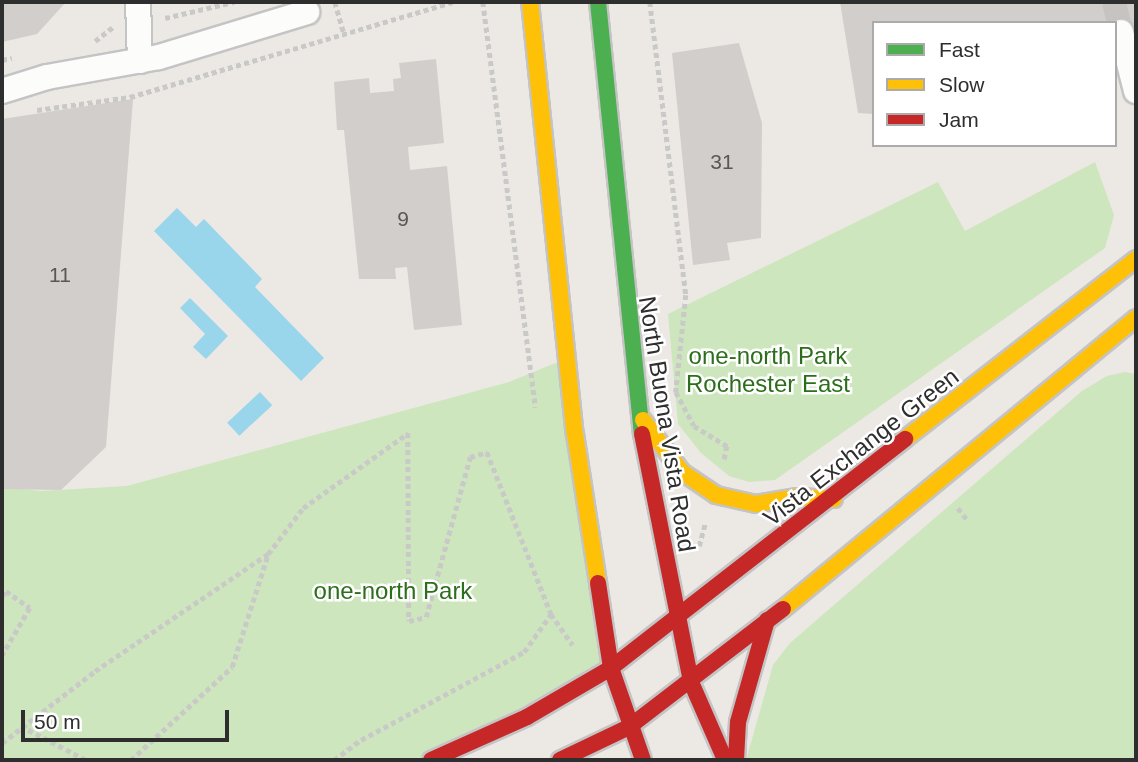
<!DOCTYPE html>
<html>
<head>
<meta charset="utf-8">
<style>
  body { margin:0 }
  #map { position:relative; width:1138px; height:762px; overflow:hidden; background:#ece8e4; font-family:Helvetica,sans-serif }
  div>[style] { position:absolute }
  .green>* { inset:0; background:#cee6be }
  .water>* { inset:0; background:#99d6ec; transform-origin:0 0 }
  .building>* { inset:0; background:#d1cecb }
  .street-tunnel>* { height:24px; margin-top:-12px; transform-origin:0; background:repeating-linear-gradient(90deg,#c6c3c0 0 24px,transparent 0 36px) }
  .path>* { height:4.5px; margin-top:-2.25px; transform-origin:0; background:repeating-linear-gradient(90deg,#c9c9c8 0 5px,transparent 0 8.5px) }
  .roads { filter:drop-shadow(2px 0 #c5c4c5) drop-shadow(-2px 0 #c5c4c5) drop-shadow(0 2px #c5c4c5) drop-shadow(0 -2px #c5c4c5) }
  .street>* { height:24px; margin:-12px; padding:0 12px; transform-origin:12px; border-radius:12px; background:#fcfcfb }
  .fast>* { height:16px; margin:-8px; padding:0 8px; transform-origin:8px; border-radius:8px; background:#4caf50 }
  .slow>* { height:16px; margin:-8px; padding:0 8px; transform-origin:8px; border-radius:8px; background:#ffc107 }
  .jam>* { height:16px; margin:-8px; padding:0 8px; transform-origin:8px; border-radius:8px; background:#c62828 }
  span { translate:-50% -50%; white-space:nowrap; text-align:center; line-height:1.15; -webkit-text-stroke:5px #fff; paint-order:stroke }
  .number-label { font-size:21px; color:#585857 }
  .number-label span { -webkit-text-stroke-width:0 }
  .park-label { font-size:24px; color:#2c6e1b }
  .street-label { font-size:24px; color:#2e2e2e }
  .frame { position:absolute; inset:0; border:4px solid #2e2e2e; pointer-events:none }
  .legend { position:absolute; left:872px; top:21px; width:245px; height:126px; box-sizing:border-box; background:#fff; border:2px solid #ababab; margin:0; padding:9px 12px; list-style:none; font-size:21px; color:#2e2e2e }
  .legend li { display:flex; align-items:center; gap:14px; height:35px }
  .legend b { width:35px; border:2px solid #ababab }
  .scale { position:absolute; left:21px; top:710px; width:208px; height:32px; box-sizing:border-box; border:4px solid #2e2e2e; border-top:0; padding-left:9px; font-size:21px; line-height:24px; white-space:nowrap; color:#2e2e2e; -webkit-text-stroke:5px #fff; paint-order:stroke }
</style>
</head>
<body>
<div id="map">
  <div class="green">
    <div style="clip-path:polygon(1095px 162px,1114px 215px,1105px 248px,775px 480px,749px 482px,729px 476px,701px 453px,678px 424px,668px 314px,938px 182px,965px 231px)"></div>
    <div style="clip-path:polygon(558px 362px,611px 668px,431px 760px,2px 760px,2px 487px,41px 491px,127px 486px,509px 382px)"></div>
    <div style="clip-path:polygon(1125px 372px,1136px 374px,1136px 760px,746px 760px,773px 665px,790px 643px,1082px 391px,1107px 376px)"></div>
  </div>
  <div class="water">
    <div style="clip-path:polygon(177px 208px,196px 227px,204px 219px,262px 279px,255px 287px,324px 358px,301px 381px,154px 231px)"></div>
    <div style="clip-path:polygon(190px 298px,228px 336px,206px 359px,193px 347px,205px 334px,180px 308px)"></div>
    <div style="left:260px;top:392px;width:18px;height:45px;rotate:47deg"></div>
  </div>
  <div class="building">
    <div style="clip-path:polygon(2px 2px,66px 2px,37px 34px,2px 42px)"></div>
    <div style="clip-path:polygon(840px 2px,1136px 2px,1136px 23px,1121px 32px,1115px 23px,874px 23px,874px 114px,858px 113px)"></div>
    <div style="clip-path:polygon(739px 43px,762px 123px,761px 238px,727px 243px,730px 260px,693px 265px,672px 53px)"></div>
    <div style="clip-path:polygon(436px 59px,444px 143px,408px 147px,410px 170px,447px 166px,462px 325px,414px 330px,407px 267px,395px 268px,396px 279px,359px 279px,344px 130px,337px 130px,334px 82px,369px 78px,370px 93px,394px 91px,393px 79px,401px 78px,399px 63px)"></div>
    <div style="clip-path:polygon(133px 99px,106px 447px,61px 490px,2px 489px,2px 119px)"></div>
  </div>
  <div class="street-tunnel">
    <div style="left:1114px;top:2px;width:31px;rotate:77deg"></div>
  </div>
  <div class="path">
    <div style="left:335px;top:2px;width:33px;rotate:74deg"></div>
    <div style="left:483px;top:2px;width:409px;rotate:82.6deg"></div>
    <div style="left:650px;top:2px;width:295px;rotate:83deg"></div>
    <div style="left:686px;top:295px;width:98px;rotate:95.9deg"></div>
    <div style="left:676px;top:392px;width:38px;rotate:62deg"></div>
    <div style="left:694px;top:426px;width:39px;rotate:31deg"></div>
    <div style="left:727px;top:446px;width:16px;rotate:101deg"></div>
    <div style="left:165px;top:18px;width:71px;rotate:-13.1deg"></div>
    <div style="left:95px;top:41px;width:23px;rotate:-38deg"></div>
    <div style="left:2px;top:60px;width:10px;rotate:-11deg"></div>
    <div style="left:37px;top:110px;width:94px;rotate:-8deg"></div>
    <div style="left:130px;top:97px;width:336px;rotate:-16.4deg"></div>
    <div style="left:958px;top:508px;width:16px;rotate:52deg"></div>
    <div style="left:699px;top:546px;width:23px;rotate:-75deg"></div>
    <div style="left:2px;top:596px;width:6px;rotate:-51deg"></div>
    <div style="left:6px;top:591px;width:29px;rotate:35deg"></div>
    <div style="left:30px;top:608px;width:56px;rotate:120.3deg"></div>
    <div style="left:21px;top:726px;width:73px;rotate:27.6deg"></div>
    <div style="left:2px;top:743px;width:118px;rotate:-37.7deg"></div>
    <div style="left:95px;top:671px;width:209px;rotate:-34.1deg"></div>
    <div style="left:131px;top:760px;width:137px;rotate:-42.6deg"></div>
    <div style="left:232px;top:667px;width:119px;rotate:-72.3deg"></div>
    <div style="left:268px;top:554px;width:58px;rotate:-52.7deg"></div>
    <div style="left:303px;top:508px;width:129px;rotate:-35.5deg"></div>
    <div style="left:408px;top:433px;width:188px;rotate:89.7deg"></div>
    <div style="left:409px;top:621px;width:17px;rotate:-13deg"></div>
    <div style="left:426px;top:617px;width:166px;rotate:-74.6deg"></div>
    <div style="left:470px;top:457px;width:18px;rotate:-16deg"></div>
    <div style="left:487px;top:452px;width:174px;rotate:68.4deg"></div>
    <div style="left:551px;top:614px;width:38px;rotate:55deg"></div>
    <div style="left:334px;top:760px;width:34px;rotate:-37deg"></div>
    <div style="left:361px;top:740px;width:185px;rotate:-28.4deg"></div>
    <div style="left:524px;top:652px;width:47px;rotate:-54.6deg"></div>
  </div>
  <div class="roads">
    <div class="street">
      <div style="left:138px;top:2px;width:59px;rotate:88.1deg"></div>
      <div style="left:1121px;top:32px;width:61px;rotate:75.7deg"></div>
      <div style="left:2px;top:91px;width:47px;rotate:-17.3deg"></div>
      <div style="left:47px;top:77px;width:114px;rotate:-10.1deg"></div>
      <div style="left:159px;top:57px;width:155px;rotate:-16.9deg"></div>
    </div>
    <div class="fast">
      <div style="left:598px;top:2px;width:434px;rotate:84.2deg"></div>
    </div>
    <div class="slow">
      <div style="left:530px;top:2px;width:434px;rotate:84.1deg"></div>
      <div style="left:575px;top:434px;width:151px;rotate:81.2deg"></div>
      <div style="left:643px;top:420px;width:65px;rotate:53.1deg"></div>
      <div style="left:682px;top:472px;width:41px;rotate:34.1deg"></div>
      <div style="left:716px;top:495px;width:41px;rotate:12.7deg"></div>
      <div style="left:756px;top:504px;width:42px;rotate:-9.7deg"></div>
      <div style="left:797px;top:497px;width:37px;rotate:3deg"></div>
      <div style="left:905px;top:439px;width:293px;rotate:-37.9deg"></div>
      <div style="left:783px;top:609px;width:457px;rotate:-39.5deg"></div>
    </div>
    <div class="jam">
      <div style="left:642px;top:434px;width:253px;rotate:78.8deg"></div>
      <div style="left:691px;top:682px;width:85px;rotate:66.4deg"></div>
      <div style="left:598px;top:583px;width:86px;rotate:81.3deg"></div>
      <div style="left:611px;top:668px;width:97px;rotate:70.8deg"></div>
      <div style="left:431px;top:760px;width:105px;rotate:-24.1deg"></div>
      <div style="left:527px;top:717px;width:97px;rotate:-30.3deg"></div>
      <div style="left:611px;top:668px;width:373px;rotate:-37.9deg"></div>
      <div style="left:560px;top:760px;width:76px;rotate:-25.6deg"></div>
      <div style="left:629px;top:727px;width:194px;rotate:-37.5deg"></div>
      <div style="left:736px;top:760px;width:38px;rotate:-87deg"></div>
      <div style="left:738px;top:722px;width:106px;rotate:-74.1deg"></div>
    </div>
  </div>
  <div class="number-label">
    <span style="left:722px;top:162px">31</span>
    <span style="left:403px;top:219px">9</span>
    <span style="left:60px;top:275px">11</span>
  </div>
  <div class="park-label">
    <span style="left:768px;top:370px">one-north Park<br>Rochester East</span>
    <span style="left:393px;top:591px">one-north Park</span>
  </div>
  <div class="street-label">
    <span style="left:667px;top:424px;rotate:81deg">North Buona Vista Road</span>
    <span style="left:861px;top:447px;rotate:-38deg">Vista Exchange Green</span>
  </div>
  <div class="frame"></div>
  <ul class="legend">
  <li><b style="height:9px;background:#4caf50"></b>Fast</li>
  <li><b style="height:9px;background:#ffc107"></b>Slow</li>
  <li><b style="height:9px;background:#c62828"></b>Jam</li>
  </ul>
  <div class="scale">50 m</div>
</div>
</body>
</html>
